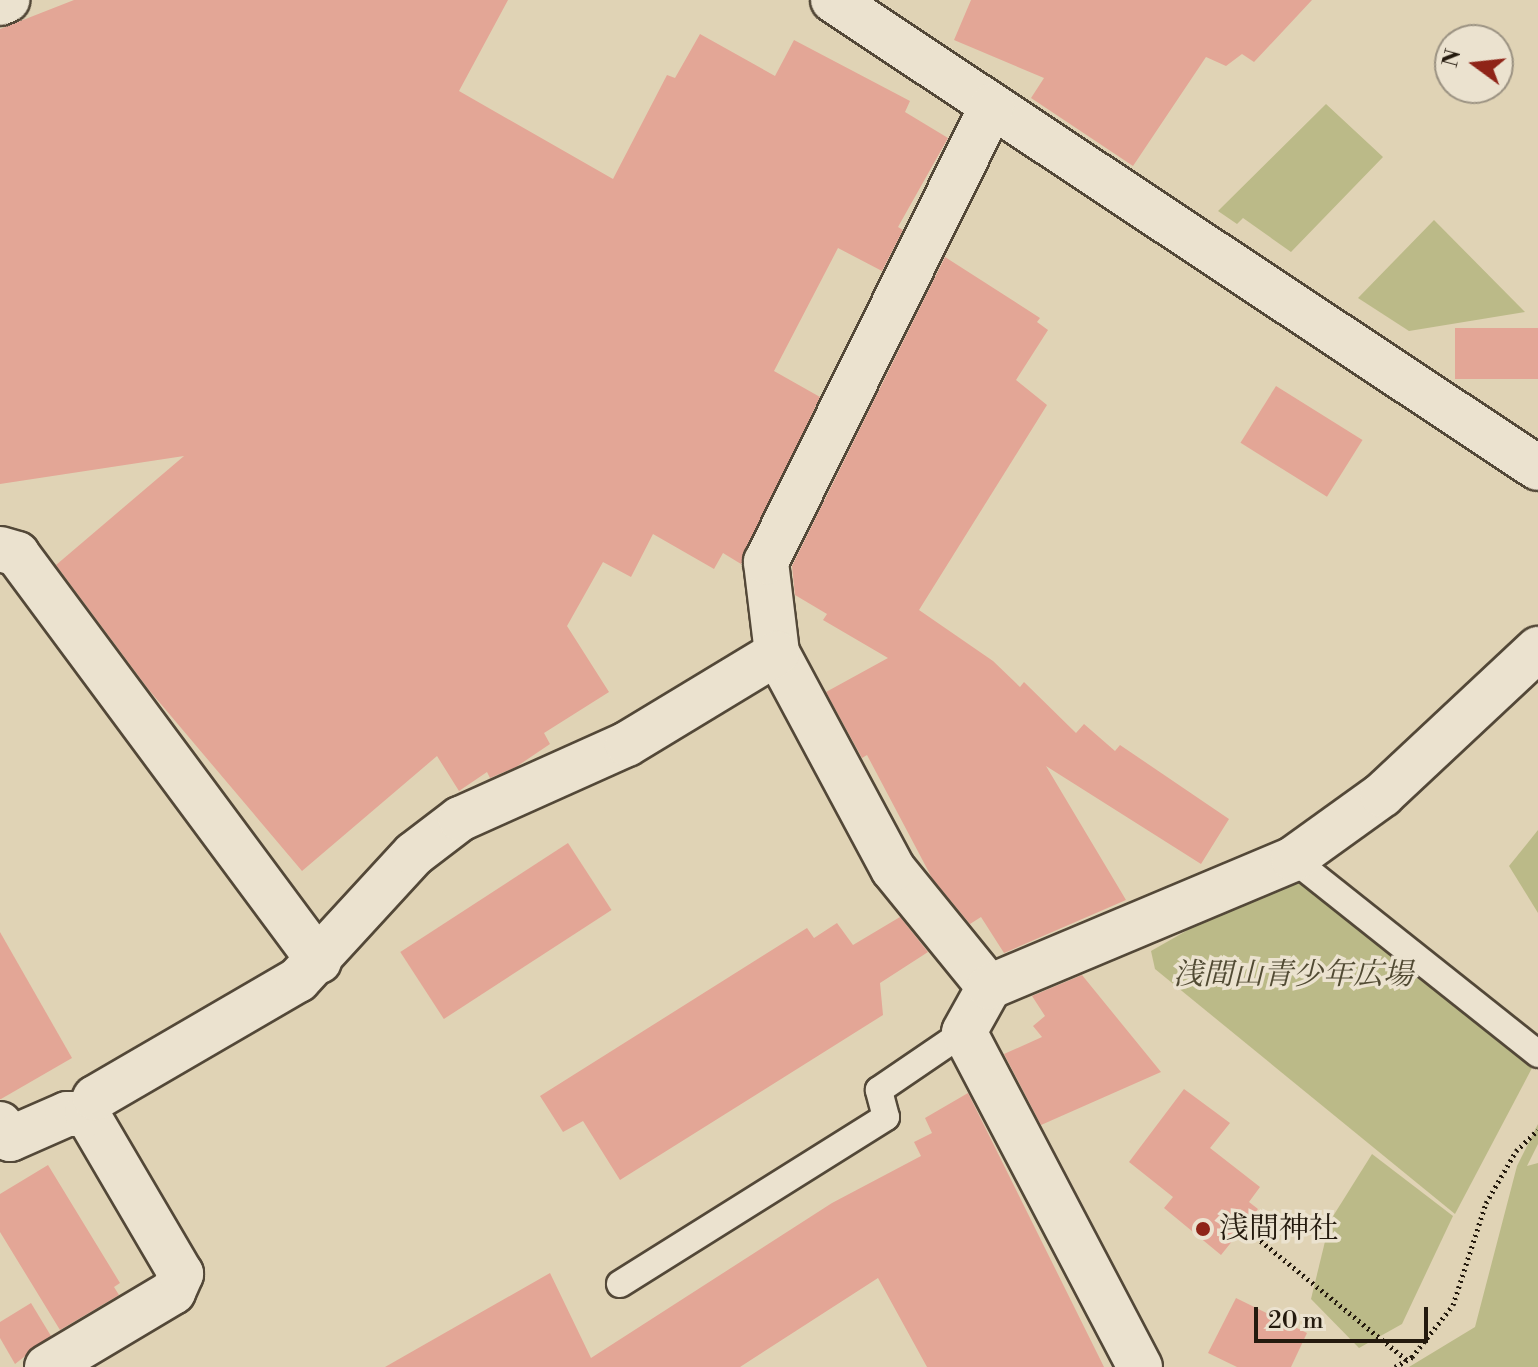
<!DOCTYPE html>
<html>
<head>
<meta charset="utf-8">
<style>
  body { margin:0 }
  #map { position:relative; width:1538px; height:1367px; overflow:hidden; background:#e0d3b5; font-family:"Libre Bodoni","Noto Serif JP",serif }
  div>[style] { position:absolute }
  .green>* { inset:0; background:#bbba88 }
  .building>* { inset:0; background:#e3a696; transform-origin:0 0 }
  .path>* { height:5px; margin-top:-2.5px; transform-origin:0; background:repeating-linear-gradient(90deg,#241a0e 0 2px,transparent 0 6px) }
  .roads { filter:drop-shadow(2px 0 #534838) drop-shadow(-2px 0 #534838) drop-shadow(0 2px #534838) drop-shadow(0 -2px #534838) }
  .lane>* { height:26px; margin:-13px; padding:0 13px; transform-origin:13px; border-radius:13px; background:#ebe2cf }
  .street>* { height:44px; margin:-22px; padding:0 22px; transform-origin:22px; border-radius:22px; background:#ebe2cf }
  .dots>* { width:22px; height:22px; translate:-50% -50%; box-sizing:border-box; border:4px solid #ebe2cf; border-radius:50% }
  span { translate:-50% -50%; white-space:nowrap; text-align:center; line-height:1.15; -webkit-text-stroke:7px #ebe2cf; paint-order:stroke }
  .park-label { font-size:30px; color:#514a33; font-style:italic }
  .poi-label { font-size:30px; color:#241a0e }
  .left { translate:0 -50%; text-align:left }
  .north { position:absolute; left:1434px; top:24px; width:80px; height:80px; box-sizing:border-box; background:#ebe2cf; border:2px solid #9b9282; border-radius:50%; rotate:285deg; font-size:22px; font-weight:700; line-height:32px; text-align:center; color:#241a0e }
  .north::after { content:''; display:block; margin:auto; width:28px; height:36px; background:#8f2418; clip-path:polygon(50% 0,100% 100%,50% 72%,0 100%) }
  .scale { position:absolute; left:1254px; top:1307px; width:174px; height:36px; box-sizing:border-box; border:4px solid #241a0e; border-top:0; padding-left:10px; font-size:24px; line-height:28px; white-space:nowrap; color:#241a0e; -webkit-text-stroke:6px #ebe2cf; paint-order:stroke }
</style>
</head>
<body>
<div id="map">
  <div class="green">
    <div style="clip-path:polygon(1326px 104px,1383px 157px,1291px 252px,1243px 218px,1237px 224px,1218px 211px)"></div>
    <div style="clip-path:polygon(1434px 220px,1525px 312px,1409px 331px,1358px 298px)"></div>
    <div style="clip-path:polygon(1538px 830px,1538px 913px,1509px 866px)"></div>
    <div style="clip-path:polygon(1295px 869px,1532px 1068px,1455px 1214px,1155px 969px,1151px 951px)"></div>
    <div style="clip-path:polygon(1538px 1124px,1538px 1144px,1527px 1166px,1538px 1163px,1538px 1367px,1409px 1367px,1475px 1327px,1517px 1166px)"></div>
    <div style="clip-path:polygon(1372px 1154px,1453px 1216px,1402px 1324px,1359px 1348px,1311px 1299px,1330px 1221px)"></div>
  </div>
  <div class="building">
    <div style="clip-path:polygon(74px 0,508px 0,459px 91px,613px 179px,667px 75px,675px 78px,700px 34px,775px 76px,794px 40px,910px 101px,905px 112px,948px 138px,898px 227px,903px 230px,882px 271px,838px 248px,774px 371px,820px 397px,741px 564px,723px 553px,714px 569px,653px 534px,631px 577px,603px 562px,567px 626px,609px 692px,544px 733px,550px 744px,516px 767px,490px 778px,487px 772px,459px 791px,437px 756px,302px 871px,149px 690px,56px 565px,184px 456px,0 484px,0 29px)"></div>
    <div style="clip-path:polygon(971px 0,1312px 0,1254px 62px,1242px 54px,1226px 66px,1206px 57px,1133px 166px,1031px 98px,1044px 78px,954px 40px)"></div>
    <div style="clip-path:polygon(945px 257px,1040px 318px,1037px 322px,1048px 330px,1016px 380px,1047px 405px,919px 610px,993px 661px,1020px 687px,1024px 682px,1076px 733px,1084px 724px,1115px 751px,1120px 745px,1229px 819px,1201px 864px,1046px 766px,1126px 900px,1004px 953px,981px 917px,970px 924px,932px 878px,867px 755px,862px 758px,826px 692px,888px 658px,823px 620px,827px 614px,795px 595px,792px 566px)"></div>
    <div style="left:1538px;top:328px;width:51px;height:83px;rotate:90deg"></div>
    <div style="left:1276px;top:386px;width:102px;height:67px;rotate:32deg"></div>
    <div style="left:568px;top:843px;width:80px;height:200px;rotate:57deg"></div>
    <div style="clip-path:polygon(900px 917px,928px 952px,880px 983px,883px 1015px,620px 1180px,583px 1121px,563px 1132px,540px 1096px,807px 928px,814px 938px,837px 923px,853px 945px)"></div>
    <div style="clip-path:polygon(0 932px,72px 1058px,1px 1099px,0 1099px)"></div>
    <div style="clip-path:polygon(1082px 975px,1161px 1072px,1041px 1125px,1004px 1054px,1042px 1037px,1033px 1026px,1045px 1016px,1032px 996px)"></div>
    <div style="clip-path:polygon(1184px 1089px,1230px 1123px,1210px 1148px,1260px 1187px,1249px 1202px,1258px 1209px,1221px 1255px,1164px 1208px,1173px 1197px,1129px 1162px)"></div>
    <div style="clip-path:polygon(968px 1093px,1104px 1367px,927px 1367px,878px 1278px,740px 1367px,385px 1367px,550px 1273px,591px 1358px,832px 1203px,921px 1156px,914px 1142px,932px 1133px,925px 1118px)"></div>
    <div style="clip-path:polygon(48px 1165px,120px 1283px,114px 1287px,119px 1295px,60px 1330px,0 1232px,0 1194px)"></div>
    <div style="clip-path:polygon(1236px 1298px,1307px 1333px,1291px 1367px,1237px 1367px,1208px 1353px)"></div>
    <div style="clip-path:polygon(31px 1303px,51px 1336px,15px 1364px,0 1338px,0 1322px)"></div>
  </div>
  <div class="path">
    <div style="left:1256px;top:1237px;width:195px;rotate:39.2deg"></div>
    <div style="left:1395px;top:1367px;width:20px;rotate:-30deg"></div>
    <div style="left:1412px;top:1357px;width:66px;rotate:-51.7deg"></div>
    <div style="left:1453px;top:1305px;width:107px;rotate:-72.1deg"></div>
    <div style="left:1486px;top:1203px;width:60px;rotate:-60deg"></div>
    <div style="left:1516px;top:1151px;width:30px;rotate:-44deg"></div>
  </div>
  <div class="roads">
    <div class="lane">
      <div style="left:1293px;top:859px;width:313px;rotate:38.5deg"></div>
      <div style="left:620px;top:1284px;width:314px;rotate:-32.1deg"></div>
      <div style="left:886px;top:1117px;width:28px;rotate:-105deg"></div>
      <div style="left:879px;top:1090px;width:103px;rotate:-34.3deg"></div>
    </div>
    <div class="street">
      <div style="left:833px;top:0;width:846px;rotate:33.58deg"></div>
      <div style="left:0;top:3px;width:8px;rotate:-23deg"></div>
      <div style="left:0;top:549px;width:18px;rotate:16deg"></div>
      <div style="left:17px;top:554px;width:507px;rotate:53.42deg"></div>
      <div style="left:989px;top:987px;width:152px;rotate:-129.1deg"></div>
      <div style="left:893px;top:869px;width:245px;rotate:-118.2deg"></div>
      <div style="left:777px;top:653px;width:92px;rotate:-96.9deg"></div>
      <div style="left:766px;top:562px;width:509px;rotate:-63.64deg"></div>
      <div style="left:0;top:1124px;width:18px;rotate:56deg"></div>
      <div style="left:10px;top:1139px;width:62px;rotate:-23.7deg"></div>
      <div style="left:67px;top:1114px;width:20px"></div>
      <div style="left:47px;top:1367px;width:147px;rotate:-30.8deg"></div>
      <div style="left:173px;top:1292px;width:20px;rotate:-66deg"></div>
      <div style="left:181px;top:1274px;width:186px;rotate:-120.4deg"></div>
      <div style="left:87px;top:1114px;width:18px;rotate:-63deg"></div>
      <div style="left:95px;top:1098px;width:235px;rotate:-30.2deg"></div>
      <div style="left:298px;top:980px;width:171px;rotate:-47.4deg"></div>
      <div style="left:414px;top:854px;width:58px;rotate:-37.3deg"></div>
      <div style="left:460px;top:819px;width:183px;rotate:-24.2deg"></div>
      <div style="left:627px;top:744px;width:175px;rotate:-31.2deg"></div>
      <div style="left:1140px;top:1367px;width:378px;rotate:-117.7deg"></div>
      <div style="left:964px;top:1032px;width:51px;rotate:-60.9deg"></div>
      <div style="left:989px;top:987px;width:330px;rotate:-22.8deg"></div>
      <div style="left:1293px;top:859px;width:110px;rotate:-35.7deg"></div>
      <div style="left:1382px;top:795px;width:214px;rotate:-43.1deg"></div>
    </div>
  </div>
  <div class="dots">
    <div style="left:1203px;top:1229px;background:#8f2418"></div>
  </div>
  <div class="park-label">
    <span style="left:1293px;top:975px">浅間山青少年広場</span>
  </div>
  <div class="poi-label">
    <span class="left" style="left:1219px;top:1229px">浅間神社</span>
  </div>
  <div class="north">N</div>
  <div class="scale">20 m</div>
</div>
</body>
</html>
